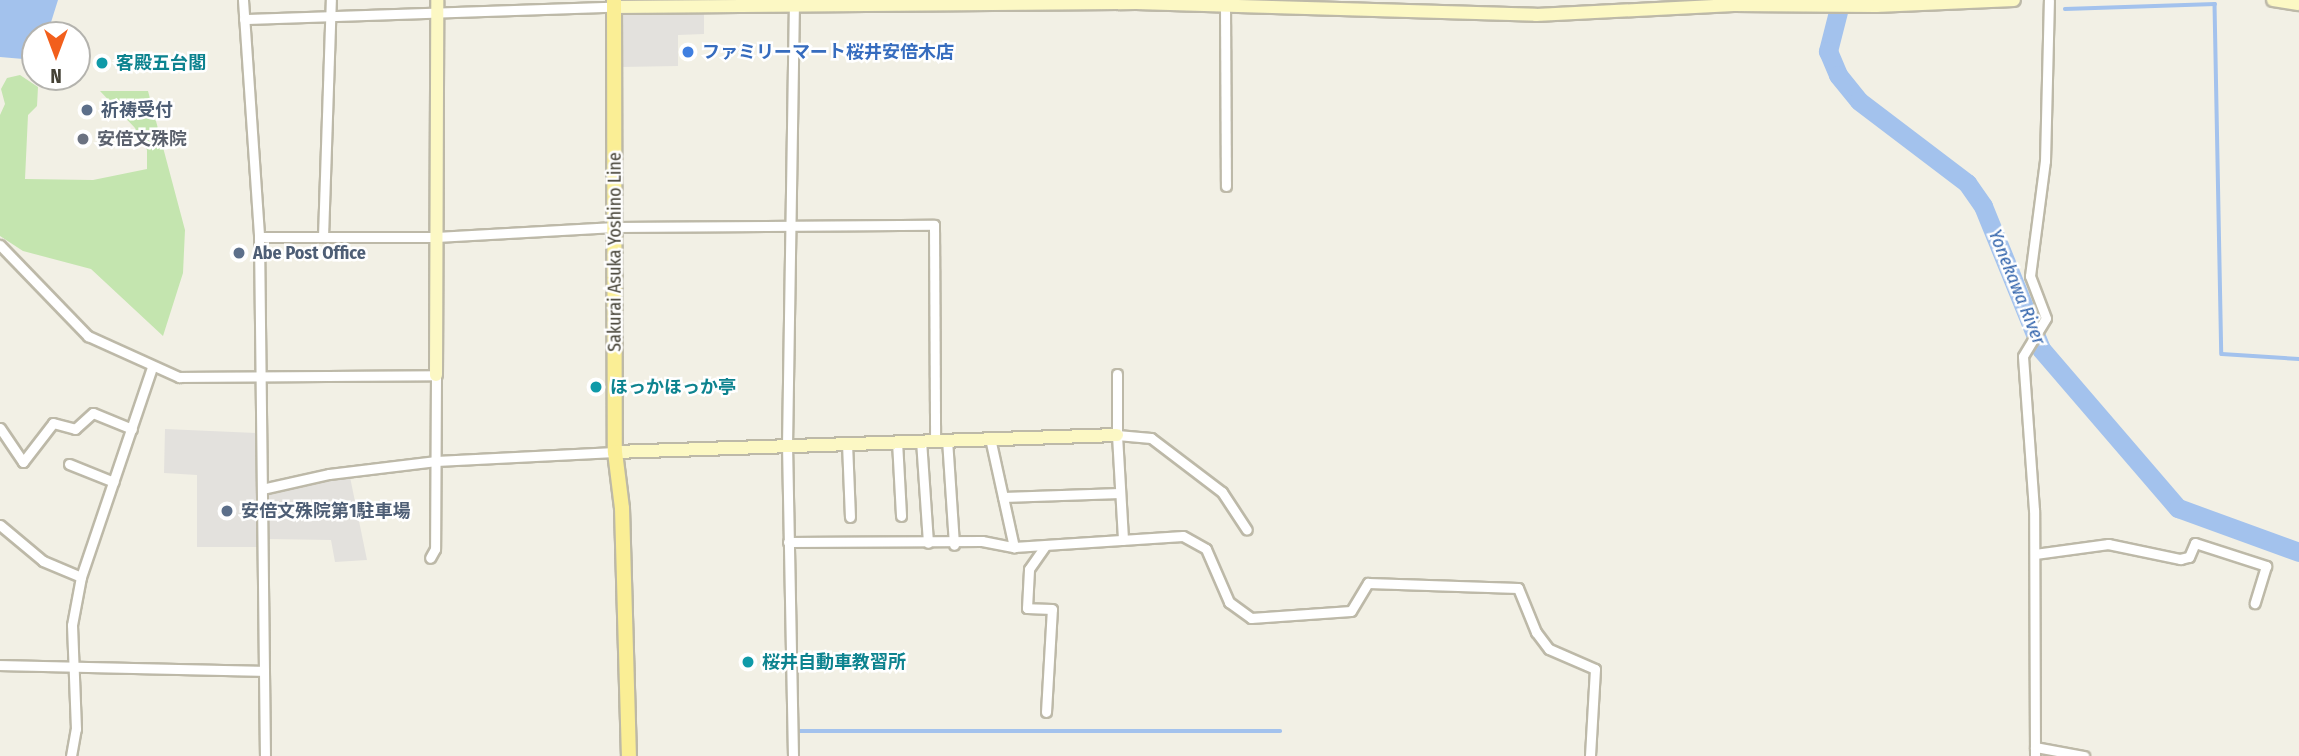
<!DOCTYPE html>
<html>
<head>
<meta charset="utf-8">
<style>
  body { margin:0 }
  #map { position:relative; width:2299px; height:756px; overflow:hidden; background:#f2f0e5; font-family:"Fira Sans Condensed","Noto Sans JP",sans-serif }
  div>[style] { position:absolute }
  .green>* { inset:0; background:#c4e5af }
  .parking>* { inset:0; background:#e3e1dd }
  .water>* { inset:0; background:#a3c2ed }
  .stream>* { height:3.5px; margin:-1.75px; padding:0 1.75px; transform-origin:1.75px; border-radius:1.75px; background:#a3c2ed }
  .river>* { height:19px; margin:-9.5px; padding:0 9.5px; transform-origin:9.5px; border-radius:9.5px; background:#a3c2ed }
  .roads { filter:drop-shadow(2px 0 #bdb9a8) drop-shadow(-2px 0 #bdb9a8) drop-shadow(0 2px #bdb9a8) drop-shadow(0 -2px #bdb9a8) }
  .street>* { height:9px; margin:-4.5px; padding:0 4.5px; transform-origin:4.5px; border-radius:4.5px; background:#fff }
  .secondary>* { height:12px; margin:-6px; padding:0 6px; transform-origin:6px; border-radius:6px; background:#fcf8c4 }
  .primary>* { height:14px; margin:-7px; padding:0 7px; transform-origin:7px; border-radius:7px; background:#faee95 }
  .dots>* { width:19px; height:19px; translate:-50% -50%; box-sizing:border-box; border:4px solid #fff; border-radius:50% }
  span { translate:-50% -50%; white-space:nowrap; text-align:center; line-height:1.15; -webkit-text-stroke:5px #fff; paint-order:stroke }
  .shop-label { font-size:18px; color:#366cbe; font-weight:700 }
  .left { translate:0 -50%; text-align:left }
  .culture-label { font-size:18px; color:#0d838f; font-weight:700 }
  .service-label { font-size:18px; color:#4e5e75; font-weight:700 }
  .worship-label { font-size:18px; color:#5b616d; font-weight:700 }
  .street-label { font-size:18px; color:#444135 }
  .water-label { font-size:19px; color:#3264ac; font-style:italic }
  .north { position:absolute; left:21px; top:21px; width:70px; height:70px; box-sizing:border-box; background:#fff; border:2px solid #b4b3ae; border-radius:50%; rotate:180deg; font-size:19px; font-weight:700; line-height:28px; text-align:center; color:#444135 }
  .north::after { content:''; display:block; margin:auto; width:24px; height:32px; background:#f25f1c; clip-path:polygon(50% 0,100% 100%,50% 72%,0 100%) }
</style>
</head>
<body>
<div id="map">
  <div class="green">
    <div style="clip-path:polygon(20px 75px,38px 87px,37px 106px,28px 115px,25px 179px,93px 180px,147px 169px,147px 150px,135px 128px,100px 91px,148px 91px,185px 230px,183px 273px,163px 336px,91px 269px,23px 251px,0 236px,0 115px,5px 104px,1px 89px,7px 78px)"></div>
  </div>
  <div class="parking">
    <div style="clip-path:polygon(704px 13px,704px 34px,678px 35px,678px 66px,621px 67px,620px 14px)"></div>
    <div style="clip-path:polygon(165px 429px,257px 433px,258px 547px,197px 547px,197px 475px,164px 473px)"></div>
    <div style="clip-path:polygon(350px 477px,367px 560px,335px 562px,331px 540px,268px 539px,267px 494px)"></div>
  </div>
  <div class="water">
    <div style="clip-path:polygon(0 0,58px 0,47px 35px,35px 35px,35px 60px,0 57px)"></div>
  </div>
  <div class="stream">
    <div style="left:2065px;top:9px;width:150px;rotate:-1.9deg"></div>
    <div style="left:2215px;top:4px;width:350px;rotate:88.9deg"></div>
    <div style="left:2222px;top:354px;width:77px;rotate:3.7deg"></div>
    <div style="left:799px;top:731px;width:481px"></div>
  </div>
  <div class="river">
    <div style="left:1841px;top:0;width:53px;rotate:104.3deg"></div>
    <div style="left:1828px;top:51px;width:26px;rotate:67deg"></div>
    <div style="left:1838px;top:75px;width:33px;rotate:51deg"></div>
    <div style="left:1859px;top:101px;width:136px;rotate:37.2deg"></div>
    <div style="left:1967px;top:183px;width:28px;rotate:55deg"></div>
    <div style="left:1983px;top:206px;width:154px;rotate:67.9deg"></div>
    <div style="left:2041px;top:349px;width:210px;rotate:49.3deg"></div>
    <div style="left:2178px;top:508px;width:129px;rotate:20deg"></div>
  </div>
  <div class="roads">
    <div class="street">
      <div style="left:243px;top:0;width:238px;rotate:86.1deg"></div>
      <div style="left:259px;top:237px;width:519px;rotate:89.34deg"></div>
      <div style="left:1225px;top:5px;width:181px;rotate:89.7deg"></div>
      <div style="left:244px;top:19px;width:370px;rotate:-1.9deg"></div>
      <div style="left:259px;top:237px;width:177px"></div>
      <div style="left:436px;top:237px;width:179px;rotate:-3.2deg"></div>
      <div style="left:615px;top:227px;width:319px;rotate:-0.4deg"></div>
      <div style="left:934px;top:225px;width:214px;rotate:89.7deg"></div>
      <div style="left:323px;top:237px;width:237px;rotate:-88.1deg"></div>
      <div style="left:0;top:245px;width:127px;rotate:46deg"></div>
      <div style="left:88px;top:336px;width:100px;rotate:24.3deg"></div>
      <div style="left:179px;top:377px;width:257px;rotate:-0.4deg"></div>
      <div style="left:436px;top:375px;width:174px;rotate:90.3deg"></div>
      <div style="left:435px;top:549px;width:10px;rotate:119deg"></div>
      <div style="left:1117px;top:374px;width:61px;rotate:90deg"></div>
      <div style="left:1117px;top:435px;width:34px;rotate:5deg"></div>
      <div style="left:1151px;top:438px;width:89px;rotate:37.3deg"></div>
      <div style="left:1222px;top:492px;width:45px;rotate:56.7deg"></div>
      <div style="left:0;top:428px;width:41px;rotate:55.9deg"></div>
      <div style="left:23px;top:462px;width:49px;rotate:-52.4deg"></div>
      <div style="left:53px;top:423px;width:23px;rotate:15deg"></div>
      <div style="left:75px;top:429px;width:24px;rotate:-42deg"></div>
      <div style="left:93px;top:413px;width:42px;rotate:22.3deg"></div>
      <div style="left:1117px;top:435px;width:105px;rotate:86.7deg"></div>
      <div style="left:990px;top:438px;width:112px;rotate:77.6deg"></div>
      <div style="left:947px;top:439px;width:106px;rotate:86.2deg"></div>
      <div style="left:921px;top:440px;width:103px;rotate:86.1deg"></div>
      <div style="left:897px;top:441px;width:75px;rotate:86.9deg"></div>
      <div style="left:847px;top:443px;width:74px;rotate:87.7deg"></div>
      <div style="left:69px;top:464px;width:48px;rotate:21.8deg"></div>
      <div style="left:262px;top:489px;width:69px;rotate:-12.6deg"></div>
      <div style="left:329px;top:474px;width:108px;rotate:-6.9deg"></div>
      <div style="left:436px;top:461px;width:179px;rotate:-2.9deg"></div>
      <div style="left:1003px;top:497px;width:117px;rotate:-2deg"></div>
      <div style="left:0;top:525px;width:56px;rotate:39.9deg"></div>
      <div style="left:43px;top:561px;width:41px;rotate:22.8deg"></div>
      <div style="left:788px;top:542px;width:194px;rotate:-0.3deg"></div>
      <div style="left:982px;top:541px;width:33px;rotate:11deg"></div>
      <div style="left:1014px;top:547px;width:169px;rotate:-3.7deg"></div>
      <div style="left:1183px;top:536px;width:26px;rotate:29deg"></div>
      <div style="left:1206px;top:549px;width:58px;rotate:66.5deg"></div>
      <div style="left:1229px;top:602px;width:27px;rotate:36deg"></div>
      <div style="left:1251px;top:618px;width:100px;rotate:-4deg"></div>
      <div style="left:1351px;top:611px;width:33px;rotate:-59deg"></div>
      <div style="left:1368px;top:583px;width:150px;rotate:1.9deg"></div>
      <div style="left:1518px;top:588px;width:48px;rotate:67.8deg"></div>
      <div style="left:1536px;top:632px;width:21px;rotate:53deg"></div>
      <div style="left:1549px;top:649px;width:50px;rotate:23.5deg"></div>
      <div style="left:1595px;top:669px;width:87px;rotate:93.3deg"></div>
      <div style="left:2035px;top:554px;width:74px;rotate:-7.8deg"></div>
      <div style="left:2108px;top:544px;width:74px;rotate:11.8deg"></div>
      <div style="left:2180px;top:559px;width:9px;rotate:-13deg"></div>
      <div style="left:2189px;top:557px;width:15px;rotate:-67deg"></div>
      <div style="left:2195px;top:543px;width:75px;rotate:17.9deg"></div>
      <div style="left:2266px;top:566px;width:39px;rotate:107deg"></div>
      <div style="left:0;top:665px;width:264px;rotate:1.3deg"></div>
      <div style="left:1046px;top:712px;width:103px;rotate:-86.7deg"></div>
      <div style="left:1052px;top:609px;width:25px;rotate:-178deg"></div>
      <div style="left:1027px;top:608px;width:39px;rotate:-87deg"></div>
      <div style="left:1029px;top:569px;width:29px;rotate:-55deg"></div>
      <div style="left:2035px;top:747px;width:50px;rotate:10.4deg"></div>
      <div style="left:71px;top:756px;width:27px;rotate:-80deg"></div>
      <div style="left:76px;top:729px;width:104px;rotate:-92.2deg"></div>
      <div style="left:72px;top:625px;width:49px;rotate:-79.4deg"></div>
      <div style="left:81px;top:577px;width:222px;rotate:-71.3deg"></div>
      <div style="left:793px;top:756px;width:310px;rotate:-91.1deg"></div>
      <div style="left:787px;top:446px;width:440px;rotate:-89.1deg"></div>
      <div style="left:2035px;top:756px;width:246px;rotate:-90.2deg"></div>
      <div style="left:2034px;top:510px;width:154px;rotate:-94.1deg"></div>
      <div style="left:2023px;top:356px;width:44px;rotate:-58.8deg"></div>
      <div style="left:2046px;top:318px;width:45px;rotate:-110.9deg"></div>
      <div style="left:2030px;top:276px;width:116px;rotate:-82.6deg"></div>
      <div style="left:2045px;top:161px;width:161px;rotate:-88.6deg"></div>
    </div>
    <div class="secondary">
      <div style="left:2273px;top:0;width:26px;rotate:9deg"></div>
      <div style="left:614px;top:7px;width:522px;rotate:-0.44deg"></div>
      <div style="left:1136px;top:3px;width:400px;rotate:1.7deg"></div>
      <div style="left:1536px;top:15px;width:198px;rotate:-2.9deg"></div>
      <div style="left:1734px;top:5px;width:142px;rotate:0.4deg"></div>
      <div style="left:1876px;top:6px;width:138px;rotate:-2.5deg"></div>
      <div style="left:436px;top:375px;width:375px;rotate:-89.8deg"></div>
      <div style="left:615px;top:452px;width:502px;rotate:-1.94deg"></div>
    </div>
    <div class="primary">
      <div style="left:614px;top:0;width:452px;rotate:89.9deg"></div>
      <div style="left:615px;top:452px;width:56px;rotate:82.9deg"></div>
      <div style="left:622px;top:508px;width:248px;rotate:88.4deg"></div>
    </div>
  </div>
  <div class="dots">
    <div style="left:688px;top:52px;background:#3f7fe0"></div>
    <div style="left:102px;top:63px;background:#0f9aa8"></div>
    <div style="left:87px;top:110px;background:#5c6f8a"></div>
    <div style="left:83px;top:139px;background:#6b7280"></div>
    <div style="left:239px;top:253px;background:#5c6f8a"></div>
    <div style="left:596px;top:387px;background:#0f9aa8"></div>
    <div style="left:227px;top:511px;background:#5c6f8a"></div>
    <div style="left:748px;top:662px;background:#0f9aa8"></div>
  </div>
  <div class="shop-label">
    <span class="left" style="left:702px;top:52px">ファミリーマート桜井安倍木店</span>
  </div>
  <div class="culture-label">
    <span class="left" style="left:116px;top:63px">客殿五台閣</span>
    <span class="left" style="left:610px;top:387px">ほっかほっか亭</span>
    <span class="left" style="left:762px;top:662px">桜井自動車教習所</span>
  </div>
  <div class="service-label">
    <span class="left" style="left:101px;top:110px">祈祷受付</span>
    <span class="left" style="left:253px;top:253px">Abe Post Office</span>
    <span class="left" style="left:241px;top:511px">安倍文殊院第1駐車場</span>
  </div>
  <div class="worship-label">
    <span class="left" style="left:97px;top:139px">安倍文殊院</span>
  </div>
  <div class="street-label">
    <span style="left:615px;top:252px;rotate:-90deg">Sakurai Asuka Yoshino Line</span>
  </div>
  <div class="water-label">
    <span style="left:2017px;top:287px;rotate:68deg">Yonekawa River</span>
  </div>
  <div class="north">N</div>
</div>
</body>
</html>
